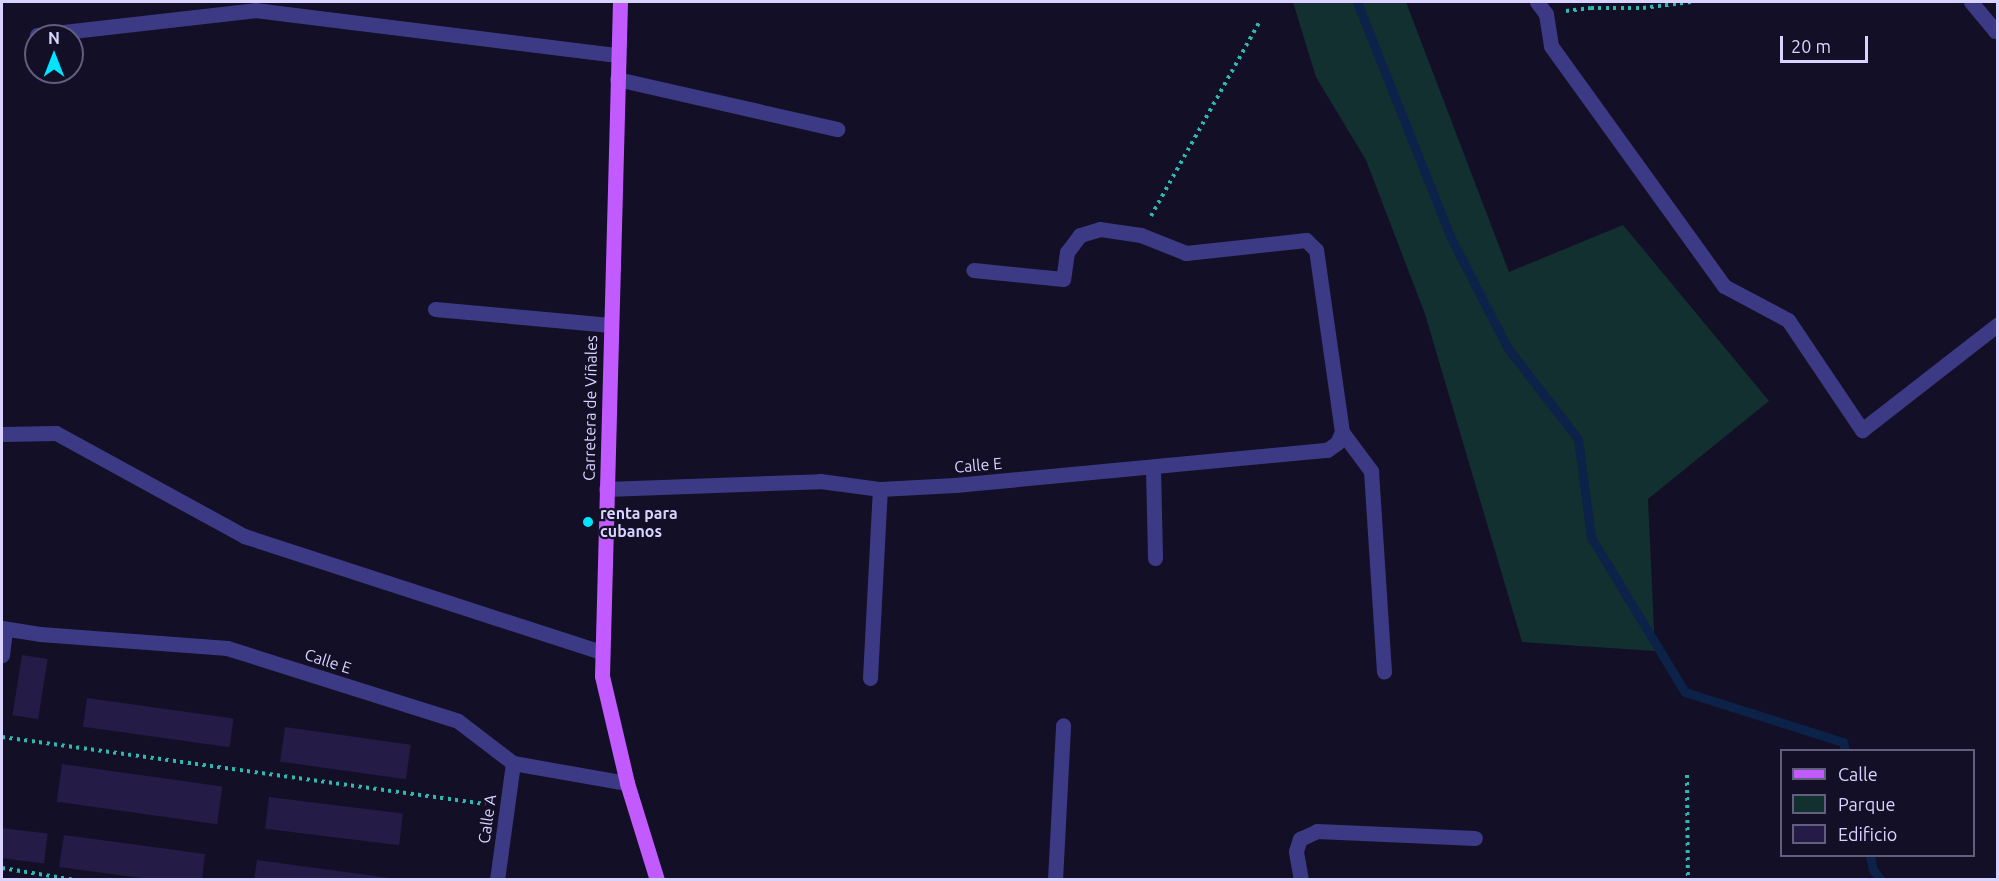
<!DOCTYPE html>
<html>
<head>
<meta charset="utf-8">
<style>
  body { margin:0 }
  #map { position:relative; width:1999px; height:881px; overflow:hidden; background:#130f26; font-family:Ubuntu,sans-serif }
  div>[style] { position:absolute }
  .green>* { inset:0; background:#12302f }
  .stream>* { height:9px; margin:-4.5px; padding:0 4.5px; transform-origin:4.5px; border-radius:4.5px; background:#0c2248 }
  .building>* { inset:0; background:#241b47; transform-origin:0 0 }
  .path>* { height:4px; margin-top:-2px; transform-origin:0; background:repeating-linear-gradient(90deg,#2fb8b0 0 3px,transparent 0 7.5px) }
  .lane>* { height:15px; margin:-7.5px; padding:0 7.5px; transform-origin:7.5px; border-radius:7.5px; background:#3d3a85 }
  .street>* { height:15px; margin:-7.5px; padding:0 7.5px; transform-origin:7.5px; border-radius:7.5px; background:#3d3a85 }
  .primary>* { height:15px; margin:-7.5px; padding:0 7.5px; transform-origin:7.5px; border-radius:7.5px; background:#c25bff }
  .dots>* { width:16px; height:16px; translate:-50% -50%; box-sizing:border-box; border:3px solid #130f26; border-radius:50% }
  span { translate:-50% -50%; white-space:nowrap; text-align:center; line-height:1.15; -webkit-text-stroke:4.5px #130f26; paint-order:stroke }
  .street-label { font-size:16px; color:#d9d4ff }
  .poi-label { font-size:16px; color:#d9d4ff; font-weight:700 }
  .left { translate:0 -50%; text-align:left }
  .frame { position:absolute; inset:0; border:3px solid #d9d4ff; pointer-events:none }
  .legend { position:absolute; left:1780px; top:749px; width:195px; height:108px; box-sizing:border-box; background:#130f26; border:2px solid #625e7d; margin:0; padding:8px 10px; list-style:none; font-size:18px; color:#d9d4ff }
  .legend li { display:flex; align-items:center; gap:12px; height:30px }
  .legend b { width:30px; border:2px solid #625e7d }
  .north { position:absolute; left:24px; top:24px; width:60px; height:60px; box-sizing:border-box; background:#130f26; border:2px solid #625e7d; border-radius:50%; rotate:0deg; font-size:16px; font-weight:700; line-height:24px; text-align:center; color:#d9d4ff }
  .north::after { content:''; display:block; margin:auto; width:21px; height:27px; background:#00e5ff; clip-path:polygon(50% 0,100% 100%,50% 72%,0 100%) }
  .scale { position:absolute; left:1780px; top:36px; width:88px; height:27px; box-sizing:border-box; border:3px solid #d9d4ff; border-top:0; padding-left:8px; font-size:18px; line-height:21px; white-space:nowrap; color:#d9d4ff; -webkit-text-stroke:4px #130f26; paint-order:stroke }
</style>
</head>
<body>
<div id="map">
  <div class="green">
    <div style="clip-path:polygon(1293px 2px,1406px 2px,1509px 272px,1623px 225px,1769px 401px,1648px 499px,1655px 651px,1522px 642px,1425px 314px,1366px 160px,1316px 77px)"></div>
  </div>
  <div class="stream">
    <div style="left:1357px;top:2px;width:252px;rotate:68.3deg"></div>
    <div style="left:1450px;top:236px;width:125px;rotate:62.8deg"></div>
    <div style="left:1507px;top:347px;width:116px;rotate:52.3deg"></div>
    <div style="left:1578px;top:439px;width:99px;rotate:82.4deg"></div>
    <div style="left:1591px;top:537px;width:181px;rotate:58.8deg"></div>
    <div style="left:1685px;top:692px;width:166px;rotate:17.6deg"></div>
    <div style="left:1843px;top:742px;width:8px;rotate:76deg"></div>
    <div style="left:1870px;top:856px;width:14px;rotate:78deg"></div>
    <div style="left:1873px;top:870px;width:13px;rotate:51deg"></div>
  </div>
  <div class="building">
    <div style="left:22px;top:655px;width:26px;height:61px;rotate:9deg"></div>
    <div style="left:87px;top:698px;width:148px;height:29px;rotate:8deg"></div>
    <div style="left:285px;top:727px;width:127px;height:35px;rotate:8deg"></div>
    <div style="left:62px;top:764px;width:162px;height:38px;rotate:8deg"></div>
    <div style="left:269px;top:797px;width:135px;height:32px;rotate:7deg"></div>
    <div style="left:2px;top:828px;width:46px;height:30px;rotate:7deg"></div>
    <div style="clip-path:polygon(64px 835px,205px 854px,202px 880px,156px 880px,59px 867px)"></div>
    <div style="clip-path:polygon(257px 860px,390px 878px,390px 880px,254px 880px)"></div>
  </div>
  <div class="path">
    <div style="left:1566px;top:11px;width:25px;rotate:-7deg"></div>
    <div style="left:1591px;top:8px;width:52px"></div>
    <div style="left:1643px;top:8px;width:48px;rotate:-7.1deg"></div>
    <div style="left:1151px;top:216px;width:223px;rotate:-60.8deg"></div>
    <div style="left:2px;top:737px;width:488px;rotate:7.9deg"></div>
    <div style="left:1687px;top:775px;width:105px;rotate:89.5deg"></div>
    <div style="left:2px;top:868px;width:74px;rotate:9.3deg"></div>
  </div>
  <div class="lane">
    <div style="left:1546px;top:14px;width:32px;rotate:81deg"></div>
    <div style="left:1551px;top:46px;width:296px;rotate:54.2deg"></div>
    <div style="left:1724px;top:286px;width:72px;rotate:28deg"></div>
    <div style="left:1788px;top:320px;width:133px;rotate:56.1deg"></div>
    <div style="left:435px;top:309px;width:176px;rotate:5.2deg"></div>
    <div style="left:1342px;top:432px;width:49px;rotate:53.4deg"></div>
    <div style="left:1371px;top:471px;width:201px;rotate:86.3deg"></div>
    <div style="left:2px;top:434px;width:54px;rotate:-1.1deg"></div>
    <div style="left:56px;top:433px;width:214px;rotate:28.7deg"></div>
    <div style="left:244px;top:536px;width:376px;rotate:18deg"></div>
    <div style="left:1153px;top:468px;width:90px;rotate:88.7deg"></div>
    <div style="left:870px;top:678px;width:189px;rotate:-87deg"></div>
  </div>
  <div class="street">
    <div style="left:1537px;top:2px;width:15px;rotate:53deg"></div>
    <div style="left:1971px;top:2px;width:38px;rotate:50deg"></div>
    <div style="left:1995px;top:31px;width:4px;rotate:-34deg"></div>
    <div style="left:37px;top:35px;width:219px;rotate:-6.5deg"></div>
    <div style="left:255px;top:10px;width:365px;rotate:7.1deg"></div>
    <div style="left:617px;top:79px;width:226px;rotate:12.8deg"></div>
    <div style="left:1862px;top:430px;width:172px;rotate:-37.9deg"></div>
    <div style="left:606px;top:489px;width:214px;rotate:-2.1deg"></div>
    <div style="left:820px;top:481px;width:61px;rotate:7.6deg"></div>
    <div style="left:880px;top:489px;width:75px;rotate:-3.1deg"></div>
    <div style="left:955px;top:485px;width:374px;rotate:-5.4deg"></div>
    <div style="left:1327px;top:450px;width:12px;rotate:-35deg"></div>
    <div style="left:1337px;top:443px;width:12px;rotate:-66deg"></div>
    <div style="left:1342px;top:432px;width:184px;rotate:-98.1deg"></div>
    <div style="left:1316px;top:250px;width:14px;rotate:-135deg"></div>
    <div style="left:1306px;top:240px;width:121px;rotate:173.8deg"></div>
    <div style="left:1186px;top:253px;width:48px;rotate:-158.2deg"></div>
    <div style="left:1141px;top:235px;width:41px;rotate:-171.7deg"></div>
    <div style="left:1100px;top:229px;width:21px;rotate:163deg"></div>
    <div style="left:1080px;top:235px;width:21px;rotate:127deg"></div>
    <div style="left:1067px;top:252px;width:27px;rotate:98deg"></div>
    <div style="left:1063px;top:279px;width:90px;rotate:-174.3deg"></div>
    <div style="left:2px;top:628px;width:38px;rotate:9deg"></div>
    <div style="left:40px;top:634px;width:188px;rotate:4.3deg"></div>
    <div style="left:227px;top:648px;width:242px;rotate:17.5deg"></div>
    <div style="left:458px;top:721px;width:69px;rotate:37.4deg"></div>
    <div style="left:513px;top:763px;width:116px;rotate:10deg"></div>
    <div style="left:2px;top:655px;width:26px;rotate:-83deg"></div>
    <div style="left:497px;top:880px;width:118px;rotate:-82.2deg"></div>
    <div style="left:1055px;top:880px;width:155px;rotate:-87deg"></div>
    <div style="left:1301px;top:880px;width:29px;rotate:-100deg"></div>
    <div style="left:1296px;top:851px;width:13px;rotate:-72deg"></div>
    <div style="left:1300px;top:839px;width:19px;rotate:-25deg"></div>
    <div style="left:1317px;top:831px;width:158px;rotate:2.5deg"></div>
  </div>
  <div class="primary">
    <div style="left:620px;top:2px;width:674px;rotate:91.53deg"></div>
    <div style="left:602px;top:676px;width:110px;rotate:76.8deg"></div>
    <div style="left:627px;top:783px;width:102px;rotate:72.8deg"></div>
  </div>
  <div class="dots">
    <div style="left:588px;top:522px;background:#00e5ff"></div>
  </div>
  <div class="street-label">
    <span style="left:590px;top:408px;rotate:-89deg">Carretera de Viñales</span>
    <span style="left:978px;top:465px;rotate:-5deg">Calle E</span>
    <span style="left:328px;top:661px;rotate:18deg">Calle E</span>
    <span style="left:487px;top:819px;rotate:-82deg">Calle A</span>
  </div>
  <div class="poi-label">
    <span class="left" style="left:600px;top:522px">renta para<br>cubanos</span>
  </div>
  <div class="frame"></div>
  <ul class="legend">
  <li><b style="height:8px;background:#c25bff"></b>Calle</li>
  <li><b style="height:16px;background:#12302f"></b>Parque</li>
  <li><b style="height:16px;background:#241b47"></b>Edificio</li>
  </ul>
  <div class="north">N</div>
  <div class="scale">20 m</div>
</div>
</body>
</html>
